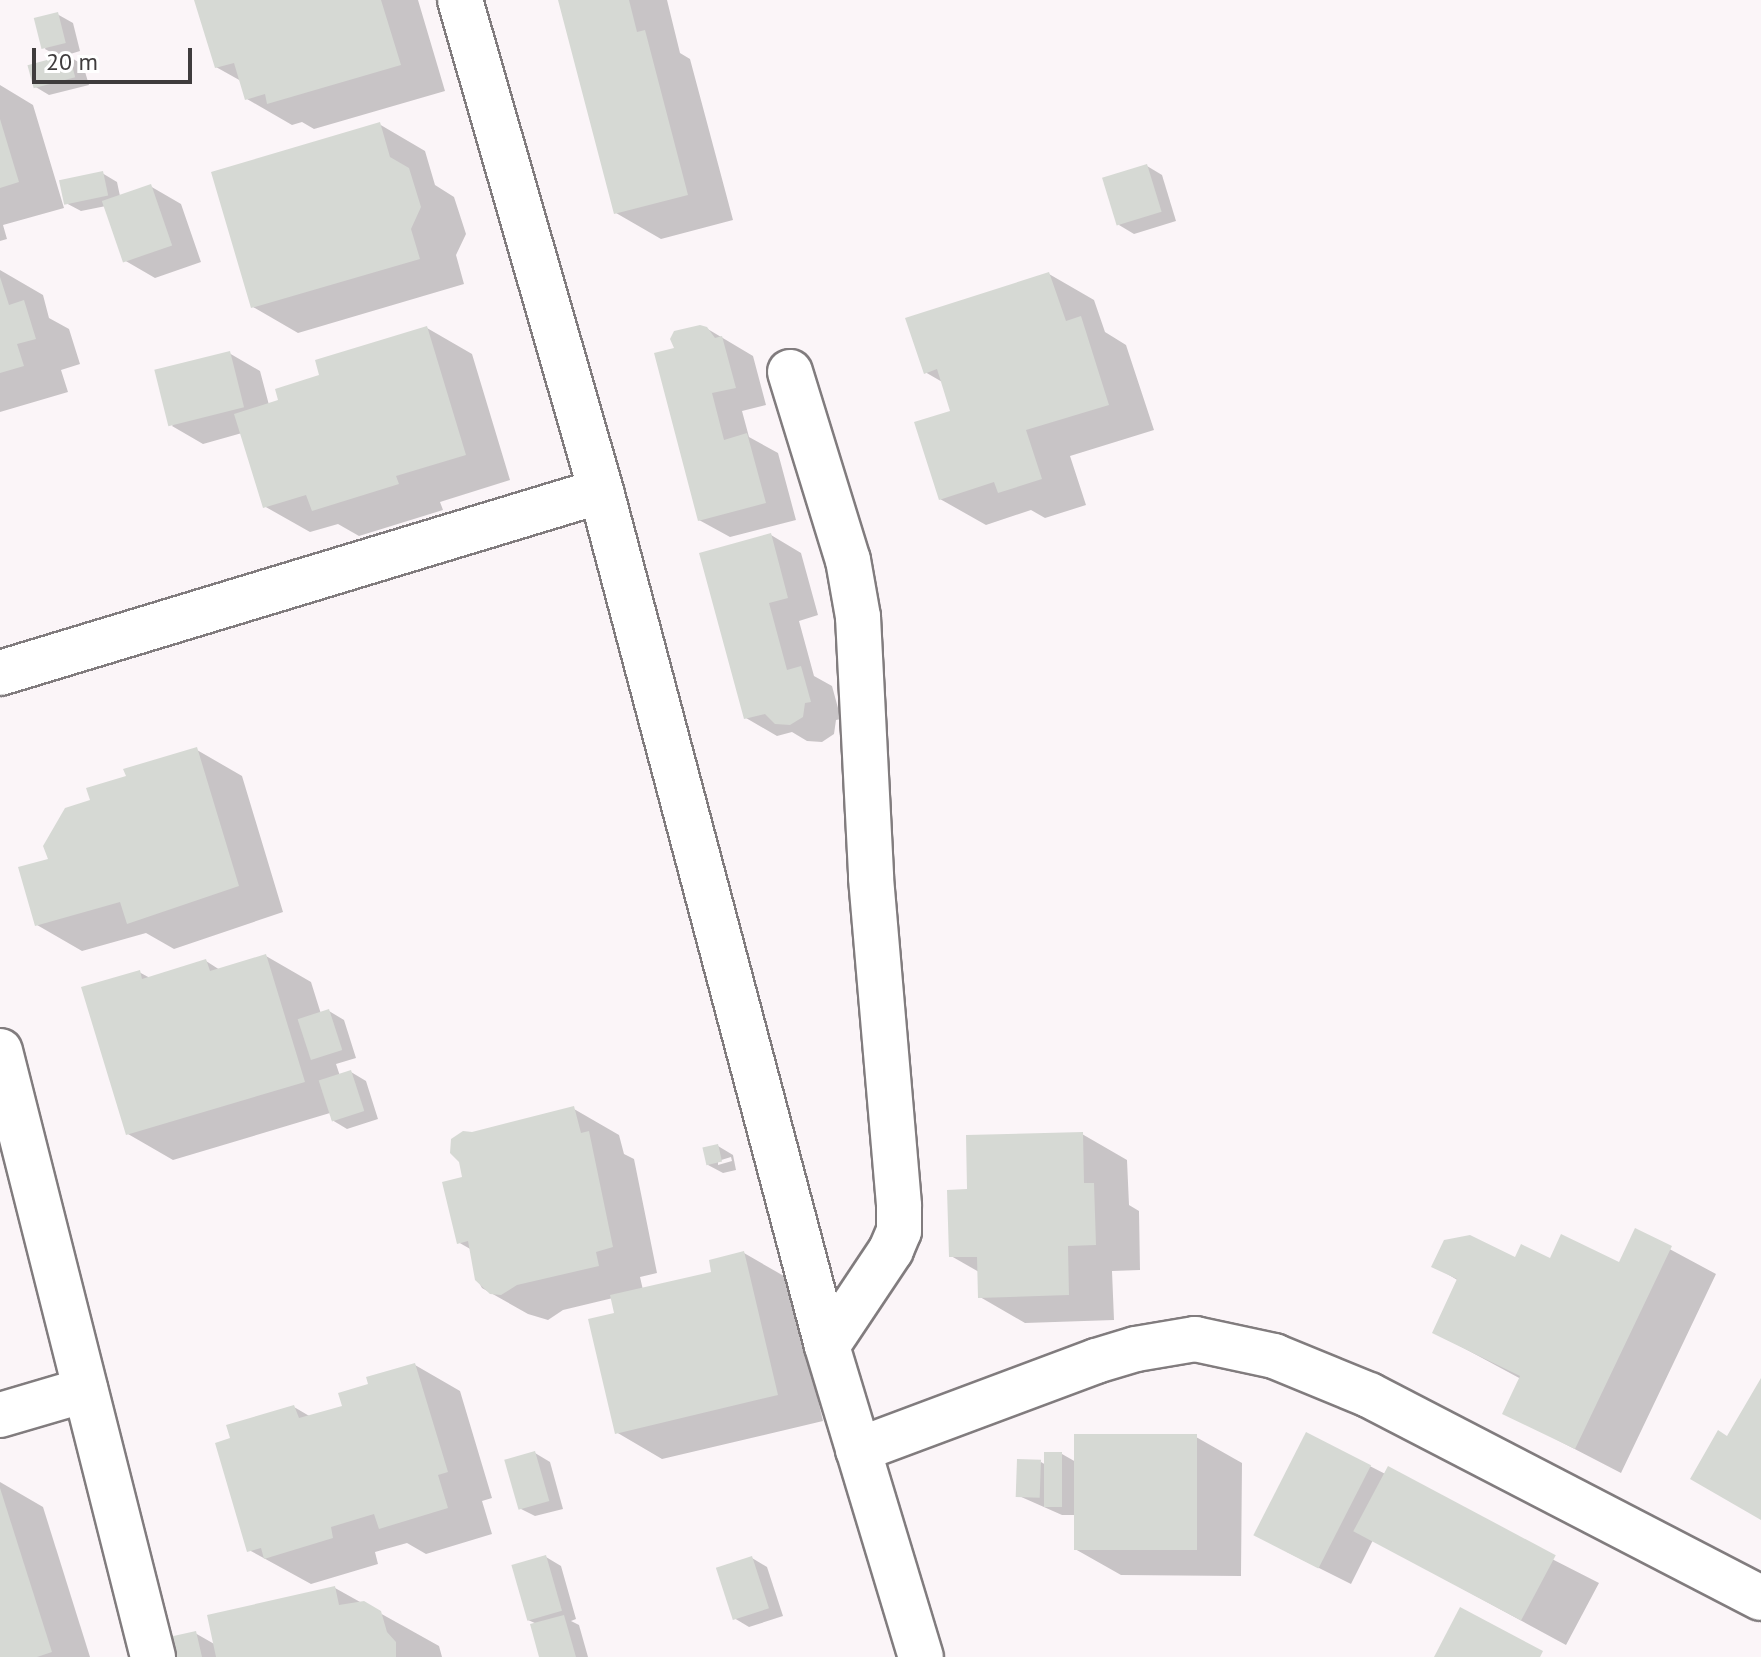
<!DOCTYPE html>
<html>
<head>
<meta charset="utf-8">
<style>
  body { margin:0 }
  #map { position:relative; width:1761px; height:1657px; overflow:hidden; background:#fbf5f8; font-family:"PT Sans",sans-serif }
  div>[style] { position:absolute }
  .shadow>* { inset:0; background:#0003 }
  .building>* { inset:0; background:#d6d9d4; transform-origin:0 0 }
  .roads { filter:drop-shadow(2px 0 #817c7e) drop-shadow(-2px 0 #817c7e) drop-shadow(0 2px #817c7e) drop-shadow(0 -2px #817c7e) }
  .minor>* { height:44px; margin:-22px; padding:0 22px; transform-origin:22px; border-radius:22px; background:#fff }
  span { translate:-50% -50%; white-space:nowrap; text-align:center; line-height:1.15; -webkit-text-stroke:6px #fff; paint-order:stroke }
  .scale { position:absolute; left:32px; top:48px; width:160px; height:36px; box-sizing:border-box; border:4px solid #3f3c3d; border-top:0; padding-left:10px; font-size:24px; line-height:28px; white-space:nowrap; color:#3f3c3d; -webkit-text-stroke:6px #fff; paint-order:stroke }
</style>
</head>
<body>
<div id="map">
  <div class="shadow">
    <div style="clip-path:polygon(196px 0,418px 0,445px 91px,314px 129px,302px 122px,292px 125px,247px 99px,241px 81px,216px 67px)"></div>
    <div style="clip-path:polygon(560px 0,667px 0,680px 53px,690px 59px,733px 220px,661px 239px,616px 213px)"></div>
    <div style="clip-path:polygon(57px 14px,73px 23px,80px 51px,67px 55px,83px 65px,89px 85px,49px 95px,34px 86px,61px 58px,45px 49px)"></div>
    <div style="clip-path:polygon(0 85px,33px 105px,64px 208px,3px 225px,7px 239px,0 241px)"></div>
    <div style="clip-path:polygon(379px 124px,425px 151px,435px 185px,454px 197px,466px 234px,456px 255px,464px 284px,298px 333px,253px 307px)"></div>
    <div style="clip-path:polygon(1147px 166px,1162px 175px,1176px 221px,1134px 234px,1119px 225px)"></div>
    <div style="clip-path:polygon(102px 173px,117px 182px,120px 196px,150px 186px,181px 204px,201px 262px,155px 278px,124px 260px,106px 206px,81px 211px,64px 202px)"></div>
    <div style="clip-path:polygon(0 270px,43px 295px,49px 318px,69px 329px,80px 364px,61px 370px,68px 392px,0 412px)"></div>
    <div style="clip-path:polygon(1049px 274px,1094px 300px,1105px 332px,1126px 345px,1154px 430px,1070px 456px,1086px 505px,1045px 518px,1031px 510px,986px 525px,940px 499px,953px 412px,944px 383px,925px 372px)"></div>
    <div style="clip-path:polygon(427px 328px,472px 354px,510px 480px,440px 502px,443px 510px,359px 536px,338px 524px,310px 532px,264px 506px,242px 433px,203px 444px,172px 426px,229px 353px,260px 371px,269px 405px)"></div>
    <div style="clip-path:polygon(706px 328px,753px 356px,766px 405px,742px 411px,749px 437px,778px 453px,796px 520px,730px 537px,699px 520px,677px 349px)"></div>
    <div style="clip-path:polygon(771px 535px,801px 553px,818px 615px,799px 621px,814px 676px,832px 686px,841px 719px,836px 720px,834px 734px,822px 742px,807px 741px,792px 732px,777px 736px,746px 718px)"></div>
    <div style="clip-path:polygon(197px 750px,242px 776px,283px 912px,174px 949px,146px 933px,82px 951px,37px 925px,92px 802px,128px 777px)"></div>
    <div style="clip-path:polygon(266px 956px,311px 982px,321px 1014px,329px 1011px,344px 1020px,356px 1058px,336px 1064px,340px 1076px,351px 1072px,366px 1081px,378px 1119px,347px 1129px,332px 1120px,330px 1113px,173px 1160px,128px 1134px,139px 972px,150px 978px,206px 961px,220px 970px)"></div>
    <div style="clip-path:polygon(574px 1109px,619px 1135px,624px 1154px,634px 1159px,657px 1273px,640px 1277px,643px 1290px,714px 1273px,744px 1253px,789px 1279px,823px 1421px,662px 1459px,616px 1432px,616px 1314px,613px 1298px,563px 1310px,548px 1320px,528px 1314px,482px 1288px,477px 1279px,472px 1250px,458px 1242px,472px 1135px)"></div>
    <div style="clip-path:polygon(1082px 1134px,1127px 1160px,1129px 1205px,1139px 1211px,1140px 1270px,1112px 1271px,1114px 1320px,1025px 1323px,980px 1297px,979px 1272px,951px 1256px)"></div>
    <div style="clip-path:polygon(evenodd,718px 1146px,733px 1155px,736px 1170px,723px 1173px,708px 1165px,718px 1146px,731px 1157px,732px 1161px,718px 1165px,718px 1161px,731px 1157px)"></div>
    <div style="clip-path:polygon(1636px 1231px,1716px 1274px,1621px 1473px,1505px 1413px,1521px 1379px,1434px 1332px,1459px 1281px,1434px 1266px,1516px 1260px,1620px 1264px)"></div>
    <div style="clip-path:polygon(415px 1365px,460px 1391px,492px 1498px,482px 1501px,492px 1534px,426px 1554px,407px 1543px,375px 1552px,378px 1564px,311px 1584px,249px 1550px,294px 1407px,311px 1417px,344px 1407px,371px 1386px)"></div>
    <div style="clip-path:polygon(1307px 1434px,1599px 1583px,1566px 1645px,1373px 1540px,1351px 1584px,1287px 1552px)"></div>
    <div style="clip-path:polygon(1196px 1437px,1242px 1463px,1241px 1576px,1121px 1575px,1075px 1549px,1076px 1515px,1062px 1515px,1019px 1496px,1041px 1462px,1046px 1465px,1062px 1454px,1076px 1462px)"></div>
    <div style="clip-path:polygon(535px 1453px,550px 1462px,563px 1509px,535px 1516px,519px 1508px)"></div>
    <div style="clip-path:polygon(0 1482px,43px 1507px,90px 1657px,0 1657px)"></div>
    <div style="clip-path:polygon(546px 1557px,561px 1566px,576px 1619px,571px 1621px,579px 1625px,588px 1657px,541px 1657px,537px 1624px,528px 1620px)"></div>
    <div style="clip-path:polygon(752px 1558px,767px 1567px,783px 1616px,749px 1627px,734px 1618px)"></div>
    <div style="clip-path:polygon(335px 1588px,439px 1646px,442px 1657px,176px 1657px,195px 1633px,216px 1645px)"></div>
  </div>
  <div class="building">
    <div style="clip-path:polygon(194px 0,381px 0,401px 65px,267px 104px,265px 94px,245px 100px,234px 63px,215px 68px)"></div>
    <div style="clip-path:polygon(558px 0,629px 0,637px 32px,645px 30px,688px 195px,614px 214px)"></div>
    <div style="left:58px;top:12px;width:32px;height:25px;rotate:76deg"></div>
    <div style="left:69px;top:54px;width:24px;height:43px;rotate:75deg"></div>
    <div style="clip-path:polygon(0 119px,19px 182px,0 188px)"></div>
    <div style="clip-path:polygon(380px 122px,390px 157px,409px 168px,421px 207px,411px 229px,420px 259px,251px 308px,211px 172px)"></div>
    <div style="left:1147px;top:164px;width:50px;height:47px;rotate:73deg"></div>
    <div style="left:103px;top:171px;width:25px;height:45px;rotate:78deg"></div>
    <div style="left:151px;top:184px;width:65px;height:52px;rotate:71deg"></div>
    <div style="clip-path:polygon(1049px 272px,1066px 321px,1081px 316px,1109px 405px,1026px 430px,1042px 479px,998px 493px,994px 482px,939px 500px,914px 422px,950px 411px,937px 369px,924px 374px,905px 318px)"></div>
    <div style="clip-path:polygon(0 277px,9px 305px,24px 300px,36px 339px,17px 344px,24px 366px,0 373px)"></div>
    <div style="clip-path:polygon(700px 325px,707px 327px,715px 338px,722px 336px,736px 388px,712px 393px,724px 440px,747px 433px,766px 503px,698px 521px,654px 353px,674px 348px,670px 339px,674px 331px)"></div>
    <div style="clip-path:polygon(427px 326px,466px 455px,396px 476px,399px 484px,312px 511px,306px 495px,263px 508px,234px 414px,278px 400px,275px 389px,319px 375px,315px 360px)"></div>
    <div style="left:230px;top:351px;width:58px;height:78px;rotate:76deg"></div>
    <div style="clip-path:polygon(771px 533px,788px 598px,769px 603px,787px 670px,801px 666px,811px 702px,805px 703px,803px 717px,790px 725px,775px 724px,765px 714px,744px 719px,699px 553px)"></div>
    <div style="clip-path:polygon(197px 747px,239px 886px,127px 924px,120px 902px,35px 926px,18px 867px,48px 859px,43px 846px,65px 808px,90px 800px,86px 788px,126px 776px,123px 769px)"></div>
    <div style="clip-path:polygon(266px 954px,305px 1082px,126px 1135px,81px 987px,140px 970px,142px 979px,206px 959px,210px 971px)"></div>
    <div style="left:329px;top:1009px;width:43px;height:33px;rotate:72deg"></div>
    <div style="left:351px;top:1070px;width:43px;height:34px;rotate:72deg"></div>
    <div style="clip-path:polygon(574px 1106px,581px 1133px,589px 1131px,613px 1247px,596px 1252px,599px 1266px,517px 1285px,501px 1295px,490px 1294px,475px 1280px,468px 1241px,457px 1244px,442px 1182px,462px 1177px,459px 1162px,450px 1153px,451px 1139px,463px 1131px,472px 1132px)"></div>
    <div style="clip-path:polygon(1083px 1132px,1084px 1183px,1094px 1183px,1096px 1245px,1068px 1246px,1069px 1295px,978px 1298px,977px 1257px,949px 1257px,947px 1190px,967px 1189px,966px 1135px)"></div>
    <div style="left:718px;top:1144px;width:18px;height:16px;rotate:77deg"></div>
    <div style="clip-path:polygon(1635px 1228px,1672px 1246px,1575px 1449px,1502px 1414px,1520px 1376px,1432px 1333px,1457px 1279px,1431px 1267px,1444px 1240px,1470px 1235px,1515px 1257px,1521px 1244px,1550px 1258px,1561px 1234px,1619px 1262px)"></div>
    <div style="clip-path:polygon(744px 1251px,778px 1395px,615px 1434px,588px 1319px,614px 1313px,610px 1295px,711px 1272px,709px 1260px)"></div>
    <div style="clip-path:polygon(415px 1363px,448px 1472px,438px 1475px,448px 1508px,379px 1529px,374px 1514px,331px 1527px,333px 1538px,264px 1559px,261px 1548px,247px 1552px,215px 1443px,230px 1438px,226px 1425px,294px 1405px,299px 1418px,342px 1406px,338px 1393px,368px 1384px,366px 1377px)"></div>
    <div style="clip-path:polygon(1761px 1378px,1761px 1520px,1690px 1479px,1718px 1430px,1727px 1436px)"></div>
    <div style="left:1306px;top:1432px;width:73px;height:116px;rotate:27deg"></div>
    <div style="left:1074px;top:1434px;width:123px;height:116px"></div>
    <div style="left:535px;top:1451px;width:52px;height:32px;rotate:74deg"></div>
    <div style="left:1044px;top:1452px;width:18px;height:55px"></div>
    <div style="left:1017px;top:1459px;width:24px;height:38px;rotate:2deg"></div>
    <div style="left:1388px;top:1466px;width:190px;height:74px;rotate:28deg"></div>
    <div style="clip-path:polygon(0 1488px,52px 1652px,37px 1657px,0 1657px)"></div>
    <div style="left:546px;top:1555px;width:58px;height:36px;rotate:74deg"></div>
    <div style="left:752px;top:1556px;width:55px;height:38px;rotate:72deg"></div>
    <div style="clip-path:polygon(335px 1586px,339px 1605px,364px 1601px,381px 1611px,387px 1632px,396px 1642px,396px 1657px,216px 1657px,207px 1615px)"></div>
    <div style="clip-path:polygon(1460px 1607px,1543px 1651px,1540px 1657px,1434px 1657px)"></div>
    <div style="clip-path:polygon(564px 1615px,576px 1657px,539px 1657px,530px 1624px)"></div>
    <div style="clip-path:polygon(196px 1631px,202px 1657px,174px 1657px,169px 1637px)"></div>
  </div>
  <div class="roads">
    <div class="minor">
      <div style="left:460px;top:0;width:511px;rotate:73.98deg"></div>
      <div style="left:601px;top:491px;width:884px;rotate:75.19deg"></div>
      <div style="left:827px;top:1346px;width:325px;rotate:73.2deg"></div>
      <div style="left:790px;top:372px;width:197px;rotate:72.9deg"></div>
      <div style="left:848px;top:560px;width:58px;rotate:80deg"></div>
      <div style="left:858px;top:617px;width:261px;rotate:87.1deg"></div>
      <div style="left:871px;top:878px;width:329px;rotate:85.1deg"></div>
      <div style="left:899px;top:1206px;width:25px;rotate:90deg"></div>
      <div style="left:899px;top:1231px;width:21px;rotate:113deg"></div>
      <div style="left:891px;top:1250px;width:115px;rotate:123.7deg"></div>
      <div style="left:0;top:673px;width:628px;rotate:-16.85deg"></div>
      <div style="left:0;top:1051px;width:625px;rotate:75.83deg"></div>
      <div style="left:0;top:1415px;width:89px;rotate:-16.4deg"></div>
      <div style="left:858px;top:1450px;width:254px;rotate:-20.5deg"></div>
      <div style="left:1096px;top:1361px;width:42px;rotate:-16.7deg"></div>
      <div style="left:1136px;top:1349px;width:60px;rotate:-9.6deg"></div>
      <div style="left:1195px;top:1339px;width:81px;rotate:12.1deg"></div>
      <div style="left:1274px;top:1356px;width:103px;rotate:22.3deg"></div>
      <div style="left:1369px;top:1395px;width:441px;rotate:27.4deg"></div>
    </div>
  </div>
  <div class="scale">20 m</div>
</div>
</body>
</html>
